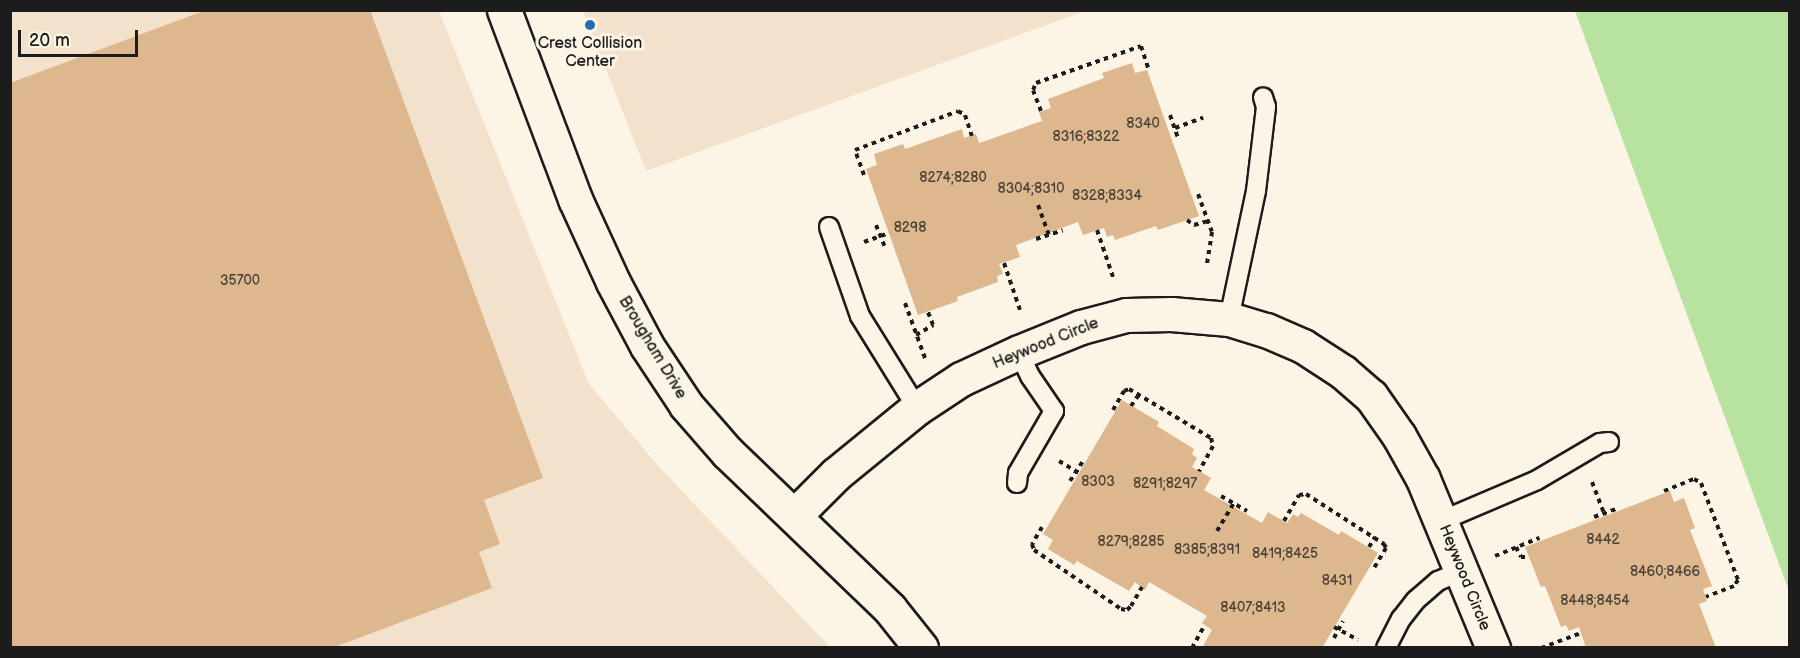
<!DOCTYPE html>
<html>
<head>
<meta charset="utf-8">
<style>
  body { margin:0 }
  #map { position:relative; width:1800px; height:658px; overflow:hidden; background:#fcf5e5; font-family:"Balsamiq Sans",sans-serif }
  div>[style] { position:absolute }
  .built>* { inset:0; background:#f3e2cb }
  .green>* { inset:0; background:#b7e29f }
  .building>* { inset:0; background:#ddb78e }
  .path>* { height:4px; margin-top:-2px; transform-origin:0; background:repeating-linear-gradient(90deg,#1c1c1c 0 4.5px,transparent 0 9px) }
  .roads { filter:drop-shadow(2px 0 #1c1c1c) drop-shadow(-2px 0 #1c1c1c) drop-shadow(0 2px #1c1c1c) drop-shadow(0 -2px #1c1c1c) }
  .lane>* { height:18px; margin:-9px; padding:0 9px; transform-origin:9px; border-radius:9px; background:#fcf5e5 }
  .street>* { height:33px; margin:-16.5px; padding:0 16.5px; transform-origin:16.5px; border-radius:16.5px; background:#fcf5e5 }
  .dots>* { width:16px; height:16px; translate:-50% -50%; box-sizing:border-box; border:3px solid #fcf5e5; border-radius:50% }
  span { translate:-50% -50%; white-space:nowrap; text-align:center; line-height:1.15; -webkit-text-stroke:6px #fcf5e5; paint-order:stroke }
  .number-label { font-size:14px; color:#4c4338 }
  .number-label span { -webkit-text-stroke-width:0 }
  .poi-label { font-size:16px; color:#1c1c1c }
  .street-label { font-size:16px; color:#1c1c1c }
  .frame { position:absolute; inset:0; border:12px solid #1c1c1c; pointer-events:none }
  .scale { position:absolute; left:18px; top:30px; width:120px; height:27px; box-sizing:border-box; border:3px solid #1c1c1c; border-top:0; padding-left:8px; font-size:18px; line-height:21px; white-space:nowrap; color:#1c1c1c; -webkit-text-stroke:4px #fcf5e5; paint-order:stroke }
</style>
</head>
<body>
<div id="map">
  <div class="built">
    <div style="clip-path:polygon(10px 11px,439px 11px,589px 384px,661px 469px,830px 647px,11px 647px)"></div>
    <div style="clip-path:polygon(583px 11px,1085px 11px,646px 171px)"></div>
  </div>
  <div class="green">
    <div style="clip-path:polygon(1575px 11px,1789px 11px,1789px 591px)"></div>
  </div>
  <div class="building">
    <div style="clip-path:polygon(206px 10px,370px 10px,543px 478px,484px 500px,500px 544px,479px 552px,492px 588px,332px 648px,10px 648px,10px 83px)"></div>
    <div style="clip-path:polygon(1132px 63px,1135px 73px,1147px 70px,1199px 216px,1158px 230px,1156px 226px,1115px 240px,1113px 235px,1107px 237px,1104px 228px,1083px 235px,1078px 222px,1016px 245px,1020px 257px,999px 264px,1003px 274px,997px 276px,998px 282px,957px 297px,958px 301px,918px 315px,866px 169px,877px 165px,874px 154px,903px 144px,905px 149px,962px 129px,964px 138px,976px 134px,979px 143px,1042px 121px,1039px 112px,1051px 108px,1048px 99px,1104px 78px,1102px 73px)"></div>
    <div style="clip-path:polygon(1122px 400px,1159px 422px,1157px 426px,1194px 449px,1192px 454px,1197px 458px,1192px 467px,1211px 478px,1204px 490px,1262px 523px,1268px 512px,1287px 523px,1293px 514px,1298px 517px,1301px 513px,1339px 535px,1341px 531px,1378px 553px,1322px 648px,1202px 648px,1212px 630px,1202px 623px,1207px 616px,1149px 582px,1145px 590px,1135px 582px,1129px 591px,1077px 561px,1074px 565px,1048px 549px,1053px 540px,1043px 534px)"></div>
    <div style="clip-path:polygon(1670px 491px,1674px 502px,1684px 498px,1695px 528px,1690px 530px,1712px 586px,1703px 589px,1707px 601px,1699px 604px,1716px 648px,1586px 648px,1579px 627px,1569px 631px,1566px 625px,1561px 627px,1545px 586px,1541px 587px,1525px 547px)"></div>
  </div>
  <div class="path">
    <div style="left:1041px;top:111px;width:22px;rotate:-111deg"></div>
    <div style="left:1033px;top:90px;width:8px;rotate:-67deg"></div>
    <div style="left:1036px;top:83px;width:111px;rotate:-19.4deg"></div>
    <div style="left:1141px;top:46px;width:23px;rotate:72deg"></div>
    <div style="left:1170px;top:115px;width:24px;rotate:71deg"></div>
    <div style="left:1175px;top:128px;width:30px;rotate:-20deg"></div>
    <div style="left:864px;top:175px;width:27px;rotate:-110deg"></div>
    <div style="left:855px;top:150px;width:110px;rotate:-20.7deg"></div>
    <div style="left:958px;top:111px;width:8px;rotate:30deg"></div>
    <div style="left:965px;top:115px;width:22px;rotate:72deg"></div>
    <div style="left:1198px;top:194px;width:40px;rotate:69.8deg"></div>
    <div style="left:1212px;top:232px;width:33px;rotate:99deg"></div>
    <div style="left:1038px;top:205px;width:32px;rotate:70deg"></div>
    <div style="left:1187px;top:220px;width:9px;rotate:36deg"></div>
    <div style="left:1194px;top:225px;width:15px;rotate:-16deg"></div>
    <div style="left:876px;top:225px;width:24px;rotate:68deg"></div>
    <div style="left:1097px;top:230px;width:53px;rotate:71.2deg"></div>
    <div style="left:1036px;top:239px;width:28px;rotate:-18deg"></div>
    <div style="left:864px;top:242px;width:27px;rotate:-20deg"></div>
    <div style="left:1004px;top:263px;width:50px;rotate:71.2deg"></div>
    <div style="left:905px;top:303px;width:59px;rotate:70deg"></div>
    <div style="left:916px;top:335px;width:20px;rotate:-30deg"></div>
    <div style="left:933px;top:325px;width:14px;rotate:-111deg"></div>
    <div style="left:1131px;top:406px;width:14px;rotate:-56deg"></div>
    <div style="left:1113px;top:410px;width:22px;rotate:-60deg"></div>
    <div style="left:1124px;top:391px;width:5px;rotate:-22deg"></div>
    <div style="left:1129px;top:389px;width:96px;rotate:30.9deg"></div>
    <div style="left:1211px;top:438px;width:8px;rotate:76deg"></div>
    <div style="left:1213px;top:446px;width:29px;rotate:119deg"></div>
    <div style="left:1059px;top:461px;width:23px;rotate:31deg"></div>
    <div style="left:1070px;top:481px;width:24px;rotate:-57deg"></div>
    <div style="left:1592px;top:482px;width:36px;rotate:69deg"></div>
    <div style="left:1664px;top:491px;width:32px;rotate:-22deg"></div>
    <div style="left:1694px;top:479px;width:8px;rotate:30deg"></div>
    <div style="left:1701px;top:483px;width:104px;rotate:69.1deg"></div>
    <div style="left:1738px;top:580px;width:7px;rotate:124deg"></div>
    <div style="left:1734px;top:586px;width:30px;rotate:159deg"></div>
    <div style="left:1221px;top:496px;width:30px;rotate:30deg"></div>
    <div style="left:1594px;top:517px;width:23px;rotate:-20deg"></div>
    <div style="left:1284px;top:521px;width:30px;rotate:-60deg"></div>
    <div style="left:1299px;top:495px;width:7px;rotate:-8deg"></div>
    <div style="left:1306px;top:494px;width:93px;rotate:32.7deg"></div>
    <div style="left:1384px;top:544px;width:4px;rotate:63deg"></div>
    <div style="left:1386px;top:548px;width:23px;rotate:121deg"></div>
    <div style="left:1042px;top:527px;width:20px;rotate:120deg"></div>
    <div style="left:1032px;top:544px;width:6px;rotate:72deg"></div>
    <div style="left:1034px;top:550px;width:105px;rotate:34.1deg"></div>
    <div style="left:1121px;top:609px;width:6px;rotate:9deg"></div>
    <div style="left:1127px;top:610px;width:6px;rotate:-45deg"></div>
    <div style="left:1131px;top:606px;width:22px;rotate:-60deg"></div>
    <div style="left:1217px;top:531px;width:33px;rotate:-59deg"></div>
    <div style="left:1369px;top:547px;width:12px;rotate:-59deg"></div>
    <div style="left:1516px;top:547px;width:11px;rotate:63deg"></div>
    <div style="left:1521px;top:557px;width:8px"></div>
    <div style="left:1495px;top:556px;width:48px;rotate:-22.2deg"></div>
    <div style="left:1334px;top:627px;width:27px;rotate:28deg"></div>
    <div style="left:1334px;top:638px;width:19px;rotate:-62deg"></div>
    <div style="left:1192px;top:648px;width:26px;rotate:-61deg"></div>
    <div style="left:1541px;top:648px;width:43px;rotate:-20.6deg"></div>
  </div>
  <div class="roads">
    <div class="lane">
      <div style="left:829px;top:227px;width:94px;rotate:70.8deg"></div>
      <div style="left:860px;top:316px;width:108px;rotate:58.2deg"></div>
      <div style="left:1229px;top:319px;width:131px;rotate:-78.1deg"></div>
      <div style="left:1256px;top:191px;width:85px;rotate:-83.2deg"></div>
      <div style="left:1266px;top:107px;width:10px;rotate:-107deg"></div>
      <div style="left:1017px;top:483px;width:10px;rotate:-84deg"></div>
      <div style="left:1018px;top:473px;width:72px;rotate:-59.9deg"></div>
      <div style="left:1054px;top:411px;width:42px;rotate:-124.4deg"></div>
      <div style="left:1030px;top:376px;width:26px;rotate:-115deg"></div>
      <div style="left:1441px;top:521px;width:104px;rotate:-23.1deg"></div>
      <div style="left:1537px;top:480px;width:73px;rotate:-30.4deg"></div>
      <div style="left:1600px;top:443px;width:9px;rotate:-6deg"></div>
      <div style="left:1386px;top:648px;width:33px;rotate:-63deg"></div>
      <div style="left:1401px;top:619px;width:24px;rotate:-52deg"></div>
      <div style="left:1416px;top:600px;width:29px;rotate:-41deg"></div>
      <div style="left:1438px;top:581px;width:25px;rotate:-23deg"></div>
    </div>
    <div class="street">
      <div style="left:504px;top:10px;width:202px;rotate:69.4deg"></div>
      <div style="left:575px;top:199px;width:91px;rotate:65.4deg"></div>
      <div style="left:613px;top:282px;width:72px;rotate:62deg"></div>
      <div style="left:647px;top:346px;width:71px;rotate:56.5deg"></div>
      <div style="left:686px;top:405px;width:62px;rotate:48.9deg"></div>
      <div style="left:727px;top:452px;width:226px;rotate:43.9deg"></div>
      <div style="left:890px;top:609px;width:50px;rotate:51.5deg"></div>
      <div style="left:794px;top:516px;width:59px;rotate:-45deg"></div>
      <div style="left:836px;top:474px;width:104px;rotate:-39.2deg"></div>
      <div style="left:917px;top:408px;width:53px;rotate:-33.4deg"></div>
      <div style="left:961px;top:379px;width:64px;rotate:-25deg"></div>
      <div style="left:1019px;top:352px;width:67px;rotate:-22deg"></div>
      <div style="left:1081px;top:327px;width:47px;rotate:-14.9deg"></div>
      <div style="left:1126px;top:315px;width:45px;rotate:-1.3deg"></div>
      <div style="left:1171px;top:314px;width:58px;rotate:4.9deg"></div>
      <div style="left:1229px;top:319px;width:39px;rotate:17deg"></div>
      <div style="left:1266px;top:330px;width:40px;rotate:23.4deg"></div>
      <div style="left:1303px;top:346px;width:48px;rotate:33deg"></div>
      <div style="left:1343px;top:372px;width:37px;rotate:41deg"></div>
      <div style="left:1371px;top:396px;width:49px;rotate:55deg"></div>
      <div style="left:1399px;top:436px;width:49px;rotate:60.8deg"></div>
      <div style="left:1423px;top:479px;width:183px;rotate:67.5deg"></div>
    </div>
  </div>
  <div class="dots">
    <div style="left:590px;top:25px;background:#1f6fb2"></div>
  </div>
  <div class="number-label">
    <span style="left:1143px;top:124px">8340</span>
    <span style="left:1086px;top:137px">8316;8322</span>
    <span style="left:953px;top:178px">8274;8280</span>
    <span style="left:1031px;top:189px">8304;8310</span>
    <span style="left:1107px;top:196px">8328;8334</span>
    <span style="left:910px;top:228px">8298</span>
    <span style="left:240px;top:281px">35700</span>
    <span style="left:1098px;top:482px">8303</span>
    <span style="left:1165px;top:484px">8291;8297</span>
    <span style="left:1603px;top:540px">8442</span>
    <span style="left:1131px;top:542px">8279;8285</span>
    <span style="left:1207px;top:550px">8385;8391</span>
    <span style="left:1285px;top:554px">8419;8425</span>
    <span style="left:1665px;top:572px">8460;8466</span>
    <span style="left:1337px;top:581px">8431</span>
    <span style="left:1595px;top:601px">8448;8454</span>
    <span style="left:1253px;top:608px">8407;8413</span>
  </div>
  <div class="poi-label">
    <span style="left:590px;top:53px">Crest Collision<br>Center</span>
  </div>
  <div class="street-label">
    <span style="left:1046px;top:344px;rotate:-22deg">Heywood Circle</span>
    <span style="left:652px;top:348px;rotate:59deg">Brougham Drive</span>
    <span style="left:1464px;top:578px;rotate:68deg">Heywood Circle</span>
  </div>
  <div class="frame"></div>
  <div class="scale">20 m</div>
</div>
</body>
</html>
